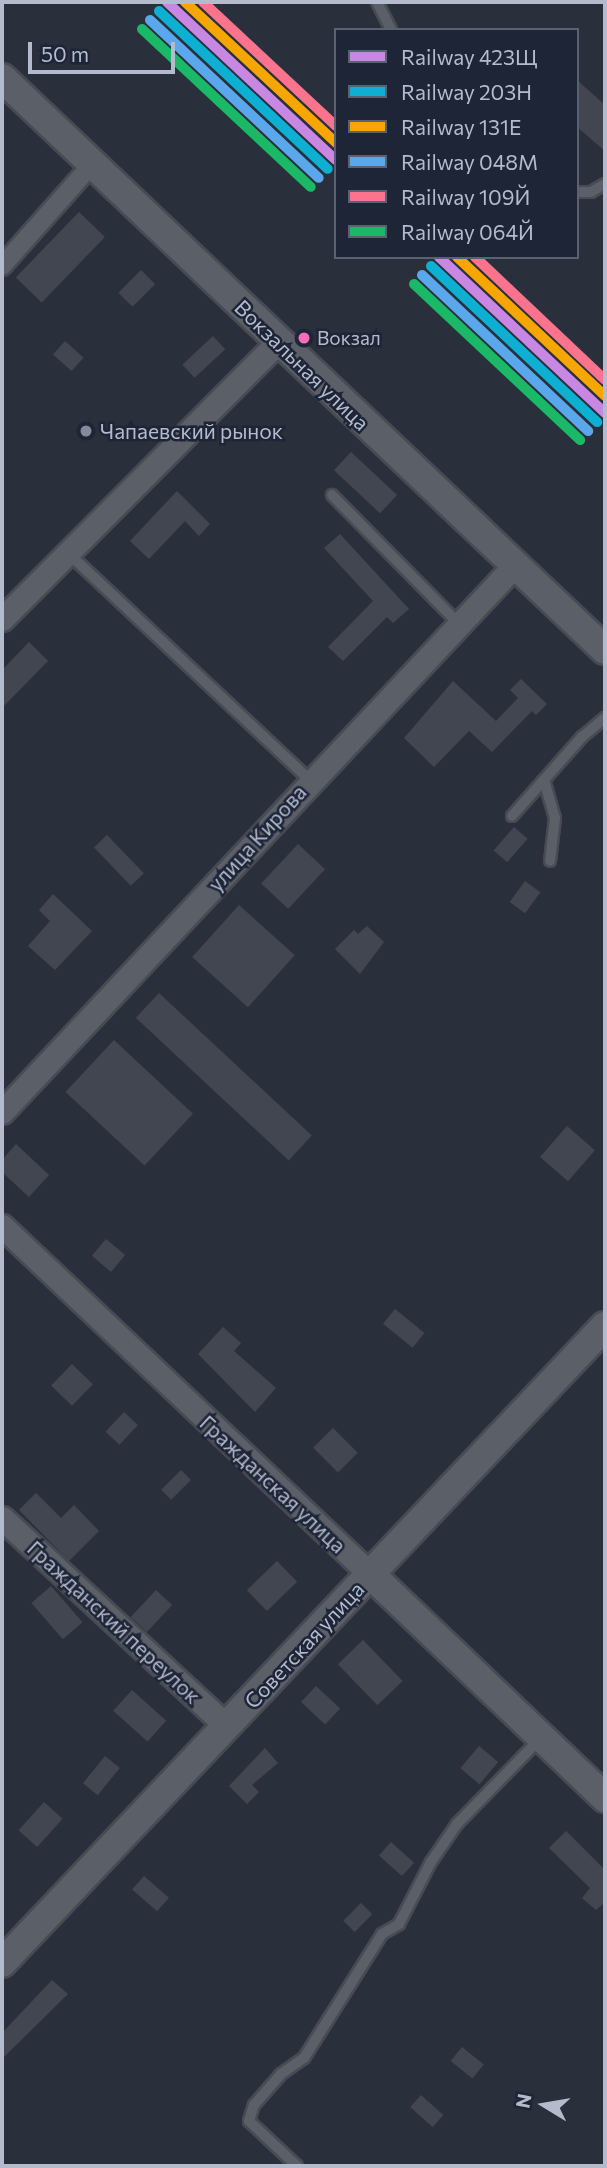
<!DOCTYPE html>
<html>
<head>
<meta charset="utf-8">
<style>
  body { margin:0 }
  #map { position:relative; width:607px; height:2168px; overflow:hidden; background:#2a303b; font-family:Commissioner,sans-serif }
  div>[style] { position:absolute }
  .building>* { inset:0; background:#424650; transform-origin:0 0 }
  .roads { filter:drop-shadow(2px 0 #474b54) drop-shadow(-2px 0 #474b54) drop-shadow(0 2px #474b54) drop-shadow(0 -2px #474b54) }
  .service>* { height:10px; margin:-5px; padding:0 5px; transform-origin:5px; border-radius:5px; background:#5b5f68 }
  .pedestrian>* { height:18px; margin:-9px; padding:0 9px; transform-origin:9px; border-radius:9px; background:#5b5f68 }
  .minor>* { height:23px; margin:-11.5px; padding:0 11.5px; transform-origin:11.5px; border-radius:11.5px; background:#5b5f68 }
  .tertiary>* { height:28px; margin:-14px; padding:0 14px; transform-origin:14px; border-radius:14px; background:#5b5f68 }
  .rail-1>* { height:10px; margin:-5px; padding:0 5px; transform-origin:5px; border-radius:5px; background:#c787e3 }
  .rail-2>* { height:10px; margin:-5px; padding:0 5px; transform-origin:5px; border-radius:5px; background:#0dafd3 }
  .rail-3>* { height:10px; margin:-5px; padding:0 5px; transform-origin:5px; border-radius:5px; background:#f7a600 }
  .rail-4>* { height:10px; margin:-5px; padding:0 5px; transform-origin:5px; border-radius:5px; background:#5aa8eb }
  .rail-5>* { height:10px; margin:-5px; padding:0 5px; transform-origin:5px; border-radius:5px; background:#fc738d }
  .rail-6>* { height:10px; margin:-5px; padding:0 5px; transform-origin:5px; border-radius:5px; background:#1ab867 }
  .dots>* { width:19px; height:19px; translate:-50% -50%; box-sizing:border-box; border:4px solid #1d2536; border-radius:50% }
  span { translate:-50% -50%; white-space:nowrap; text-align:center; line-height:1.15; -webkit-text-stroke:5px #1d2536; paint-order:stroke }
  .bus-label { font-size:19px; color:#b4bbcc }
  .left { translate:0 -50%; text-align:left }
  .street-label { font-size:21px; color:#b4bbcc }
  .poi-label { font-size:21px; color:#b4bbcc }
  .frame { position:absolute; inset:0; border:4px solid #b4bbcc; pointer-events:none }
  .legend { position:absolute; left:334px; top:28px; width:245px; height:231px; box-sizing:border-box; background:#1d2536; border:2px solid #596172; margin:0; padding:9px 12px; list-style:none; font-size:21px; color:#b4bbcc }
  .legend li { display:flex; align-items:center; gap:14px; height:35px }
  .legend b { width:35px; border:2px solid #596172 }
  .north { position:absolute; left:509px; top:2070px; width:70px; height:70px; -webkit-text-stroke:5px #1d2536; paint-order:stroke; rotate:281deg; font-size:19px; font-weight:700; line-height:28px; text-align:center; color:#b4bbcc }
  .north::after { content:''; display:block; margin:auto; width:24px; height:32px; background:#b4bbcc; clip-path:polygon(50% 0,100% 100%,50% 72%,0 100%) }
  .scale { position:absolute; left:28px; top:42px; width:147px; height:32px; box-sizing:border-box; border:4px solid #b4bbcc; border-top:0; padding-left:9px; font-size:21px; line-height:24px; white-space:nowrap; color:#b4bbcc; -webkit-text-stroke:5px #1d2536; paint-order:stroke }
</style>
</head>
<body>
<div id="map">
  <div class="building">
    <div style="clip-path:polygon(577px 80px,605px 105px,605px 151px,577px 127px)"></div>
    <div style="left:79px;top:212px;width:36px;height:91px;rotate:44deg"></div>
    <div style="left:141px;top:270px;width:20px;height:32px;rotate:45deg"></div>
    <div style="left:213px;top:336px;width:18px;height:42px;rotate:47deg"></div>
    <div style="left:65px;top:341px;width:25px;height:18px;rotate:42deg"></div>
    <div style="left:351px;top:452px;width:63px;height:25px;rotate:43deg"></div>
    <div style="clip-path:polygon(177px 491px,210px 524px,199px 536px,185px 521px,149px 559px,130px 541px)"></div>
    <div style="clip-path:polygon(340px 534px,409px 609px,393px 623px,387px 617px,343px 661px,328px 647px,373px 601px,324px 548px)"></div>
    <div style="clip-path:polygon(29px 642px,48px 661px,2px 708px,2px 670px)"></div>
    <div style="clip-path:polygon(521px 679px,547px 704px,536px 715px,532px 711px,492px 752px,469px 731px,434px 767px,404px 738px,453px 681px,496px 721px,518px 698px,510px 690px)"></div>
    <div style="left:514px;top:827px;width:18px;height:31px;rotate:41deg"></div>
    <div style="left:107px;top:835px;width:53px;height:18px;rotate:46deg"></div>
    <div style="left:298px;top:844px;width:37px;height:54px;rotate:43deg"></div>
    <div style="left:525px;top:881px;width:19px;height:26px;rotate:36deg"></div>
    <div style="clip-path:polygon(53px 894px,92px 931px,55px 970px,28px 946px,50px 921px,39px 910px)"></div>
    <div style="left:239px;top:905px;width:75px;height:70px;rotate:42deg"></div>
    <div style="clip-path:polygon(367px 926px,384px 942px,360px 974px,335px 949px,354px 930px,358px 934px)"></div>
    <div style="left:159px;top:993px;width:209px;height:34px;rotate:43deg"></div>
    <div style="left:114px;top:1040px;width:108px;height:71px;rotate:43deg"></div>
    <div style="left:567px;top:1126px;width:37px;height:41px;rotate:41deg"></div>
    <div style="clip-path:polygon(16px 1144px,49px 1175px,29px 1197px,2px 1172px,2px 1160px)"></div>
    <div style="left:106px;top:1239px;width:25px;height:22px;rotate:40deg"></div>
    <div style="left:395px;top:1309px;width:38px;height:19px;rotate:39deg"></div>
    <div style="clip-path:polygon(223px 1327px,241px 1343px,234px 1351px,276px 1388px,255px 1412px,198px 1354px)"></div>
    <div style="left:72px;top:1364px;width:29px;height:30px;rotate:44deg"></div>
    <div style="left:124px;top:1412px;width:19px;height:27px;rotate:43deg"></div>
    <div style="left:333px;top:1428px;width:35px;height:28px;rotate:45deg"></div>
    <div style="left:181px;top:1470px;width:14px;height:28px;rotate:45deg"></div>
    <div style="clip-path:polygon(36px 1493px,61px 1518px,74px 1505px,99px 1531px,69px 1561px,19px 1510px)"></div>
    <div style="left:277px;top:1561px;width:29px;height:42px;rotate:46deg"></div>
    <div style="left:51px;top:1586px;width:48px;height:26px;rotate:49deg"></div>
    <div style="left:156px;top:1590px;width:22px;height:37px;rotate:43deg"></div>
    <div style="left:363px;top:1640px;width:57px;height:35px;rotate:46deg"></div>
    <div style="left:316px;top:1686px;width:33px;height:22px;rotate:43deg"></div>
    <div style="left:132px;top:1690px;width:46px;height:28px;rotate:42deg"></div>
    <div style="left:479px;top:1746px;width:25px;height:29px;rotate:40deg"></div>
    <div style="clip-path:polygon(265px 1748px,278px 1763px,252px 1785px,259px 1792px,247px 1804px,229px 1786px)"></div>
    <div style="left:105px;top:1756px;width:19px;height:35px;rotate:39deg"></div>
    <div style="left:44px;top:1802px;width:25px;height:38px;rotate:42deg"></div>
    <div style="clip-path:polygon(566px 1831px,605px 1870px,605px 1902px,596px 1910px,582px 1898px,590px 1888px,549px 1848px)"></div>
    <div style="left:391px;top:1842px;width:31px;height:18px;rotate:42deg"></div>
    <div style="left:144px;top:1876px;width:33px;height:18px;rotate:41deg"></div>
    <div style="left:361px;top:1903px;width:16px;height:25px;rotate:45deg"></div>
    <div style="clip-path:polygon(52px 1980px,68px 1994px,2px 2059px,2px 2033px)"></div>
    <div style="left:462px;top:2047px;width:28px;height:18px;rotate:39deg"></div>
    <div style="left:421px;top:2095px;width:30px;height:16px;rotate:42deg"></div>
  </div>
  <div class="roads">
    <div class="service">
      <div style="left:377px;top:2px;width:31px;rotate:63deg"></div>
      <div style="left:577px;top:192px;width:14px"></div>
      <div style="left:591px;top:192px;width:16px;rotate:-30deg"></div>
      <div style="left:332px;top:495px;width:181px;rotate:45.4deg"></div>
      <div style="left:68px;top:553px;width:332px;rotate:43.2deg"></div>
      <div style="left:544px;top:780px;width:40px;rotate:74deg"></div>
      <div style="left:555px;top:818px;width:43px;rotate:96.6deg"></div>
      <div style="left:512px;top:816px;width:106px;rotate:-48.5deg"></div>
      <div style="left:582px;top:737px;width:30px;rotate:-40deg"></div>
      <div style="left:297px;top:2166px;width:66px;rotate:-136.8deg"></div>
      <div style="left:249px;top:2121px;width:17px;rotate:-73deg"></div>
      <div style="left:254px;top:2105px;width:41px;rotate:-48.9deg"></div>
      <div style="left:281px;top:2074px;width:28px;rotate:-35deg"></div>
      <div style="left:304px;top:2058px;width:146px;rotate:-57.8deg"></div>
      <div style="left:382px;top:1934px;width:20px;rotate:-30deg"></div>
      <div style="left:399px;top:1924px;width:70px;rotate:-62.7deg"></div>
      <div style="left:431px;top:1862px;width:46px;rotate:-55.6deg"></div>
      <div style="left:457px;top:1824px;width:120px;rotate:-45.7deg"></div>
    </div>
    <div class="pedestrian">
      <div style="left:2px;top:266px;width:137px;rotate:-48.5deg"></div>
    </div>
    <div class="minor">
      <div style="left:2px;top:619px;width:390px;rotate:-45.1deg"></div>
      <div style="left:2px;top:1112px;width:749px;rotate:-46.84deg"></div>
      <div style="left:2px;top:1226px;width:506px;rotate:43.4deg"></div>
      <div style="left:2px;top:1518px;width:306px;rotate:42.8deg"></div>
    </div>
    <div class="tertiary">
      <div style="left:2px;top:78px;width:831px;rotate:43.49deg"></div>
      <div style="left:370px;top:1574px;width:325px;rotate:43.6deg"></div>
      <div style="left:2px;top:1963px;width:877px;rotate:-46.57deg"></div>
    </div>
  </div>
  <div class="rail-1">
    <div style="left:167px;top:2px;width:231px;rotate:43.1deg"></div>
    <div style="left:439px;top:257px;width:228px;rotate:43.2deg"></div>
  </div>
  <div class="rail-2">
    <div style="left:159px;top:11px;width:231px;rotate:43.1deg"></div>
    <div style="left:431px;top:266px;width:228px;rotate:43.2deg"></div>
  </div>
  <div class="rail-3">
    <div style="left:185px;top:2px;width:207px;rotate:43deg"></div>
    <div style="left:457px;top:257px;width:203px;rotate:43.2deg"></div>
  </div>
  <div class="rail-4">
    <div style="left:150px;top:20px;width:231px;rotate:43.1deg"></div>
    <div style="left:422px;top:275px;width:228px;rotate:43.2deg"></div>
  </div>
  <div class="rail-5">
    <div style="left:203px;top:2px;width:182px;rotate:43deg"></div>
    <div style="left:475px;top:257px;width:179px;rotate:43.4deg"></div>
  </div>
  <div class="rail-6">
    <div style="left:142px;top:29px;width:231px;rotate:43.1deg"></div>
    <div style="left:414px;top:284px;width:228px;rotate:43.2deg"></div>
  </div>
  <div class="dots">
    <div style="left:304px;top:338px;background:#fb6dba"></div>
    <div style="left:86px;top:431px;background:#848a99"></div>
  </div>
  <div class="bus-label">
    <span class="left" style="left:317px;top:338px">Вокзал</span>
  </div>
  <div class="street-label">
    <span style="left:302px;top:365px;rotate:44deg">Вокзальная улица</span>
    <span style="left:257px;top:838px;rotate:-48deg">улица Кирова</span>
    <span style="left:273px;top:1484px;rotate:43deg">Гражданская улица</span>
    <span style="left:114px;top:1622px;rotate:43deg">Гражданский переулок</span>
    <span style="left:304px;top:1645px;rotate:-47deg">Советская улица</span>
  </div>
  <div class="poi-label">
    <span class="left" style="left:100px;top:431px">Чапаевский рынок</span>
  </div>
  <div class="frame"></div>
  <ul class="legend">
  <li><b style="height:9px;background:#c787e3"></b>Railway 423Щ</li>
  <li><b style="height:9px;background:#0dafd3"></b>Railway 203Н</li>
  <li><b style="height:9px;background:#f7a600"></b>Railway 131Е</li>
  <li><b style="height:9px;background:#5aa8eb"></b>Railway 048М</li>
  <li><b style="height:9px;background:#fc738d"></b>Railway 109Й</li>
  <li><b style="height:9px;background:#1ab867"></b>Railway 064Й</li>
  </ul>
  <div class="north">N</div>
  <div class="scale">50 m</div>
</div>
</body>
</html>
